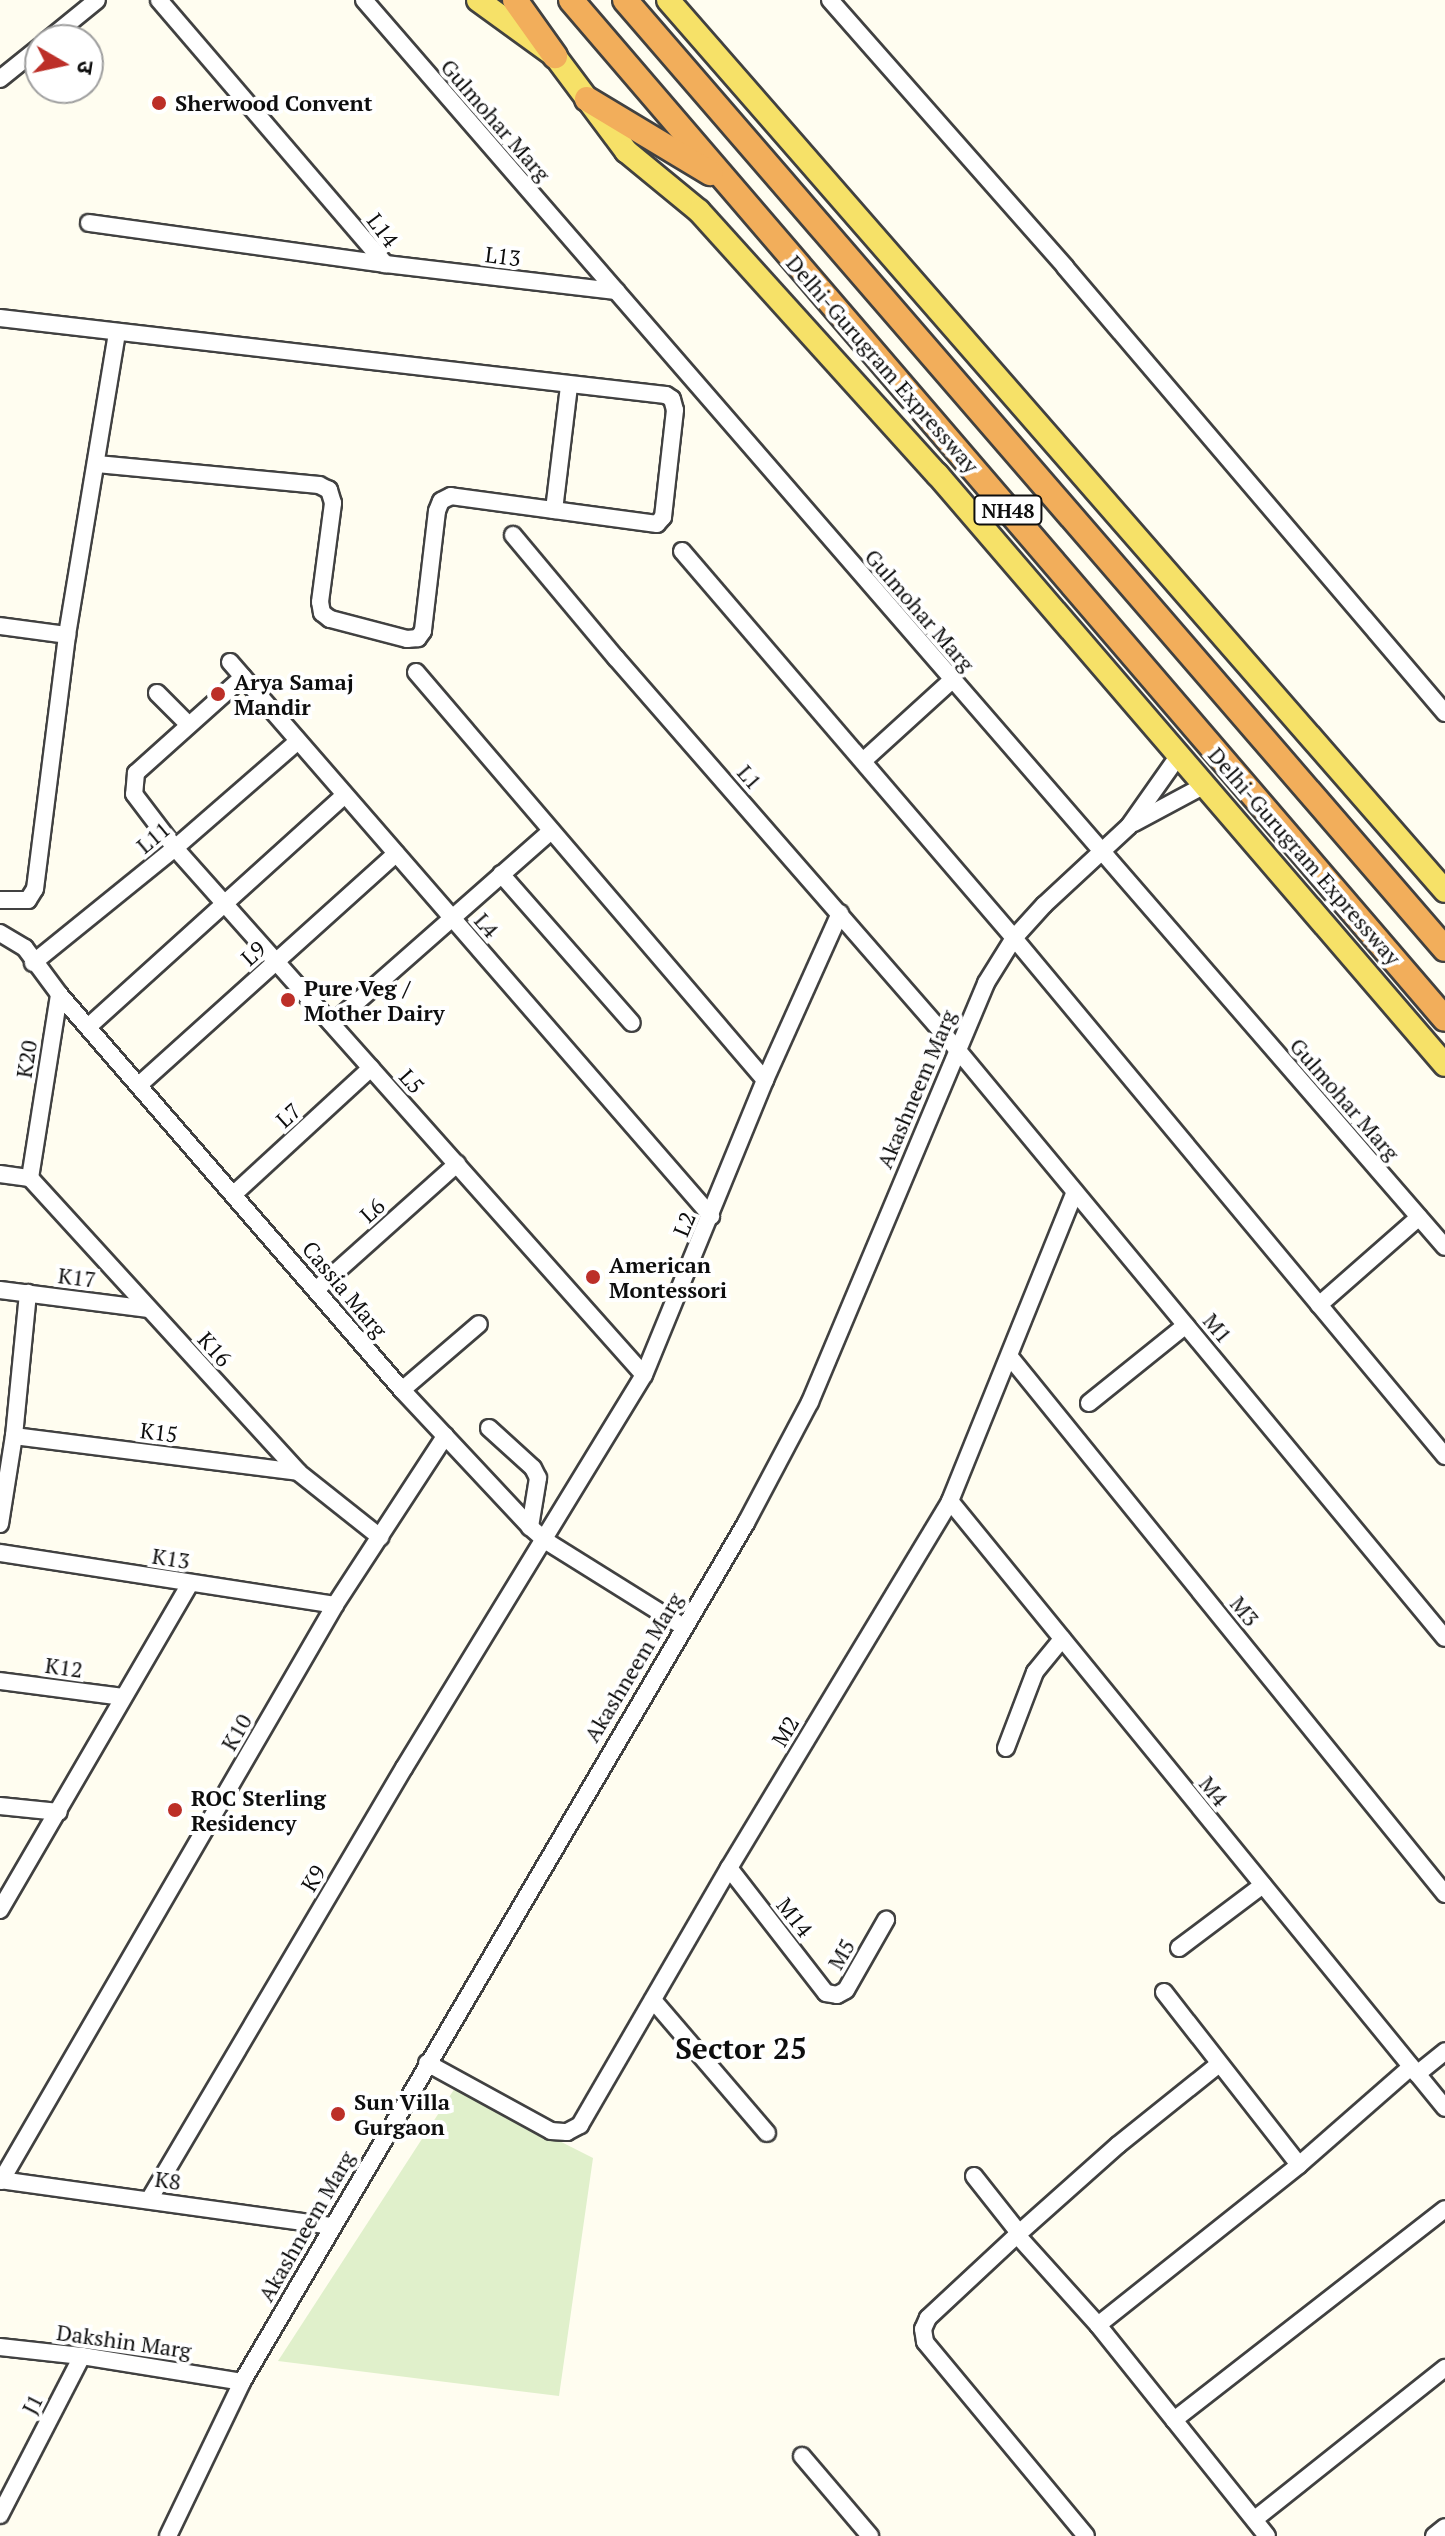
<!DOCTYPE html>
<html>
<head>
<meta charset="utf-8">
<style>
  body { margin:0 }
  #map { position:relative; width:1445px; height:2536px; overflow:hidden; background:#fffdf0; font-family:"PT Serif","Noto Sans Devanagari",serif }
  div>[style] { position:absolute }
  .pitch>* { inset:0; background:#e0f0cb }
  .roads { filter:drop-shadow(2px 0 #414141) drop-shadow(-2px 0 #414141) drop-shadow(0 2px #414141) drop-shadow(0 -2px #414141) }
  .minor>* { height:16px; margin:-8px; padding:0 8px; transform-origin:8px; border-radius:8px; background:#fff }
  .major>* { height:22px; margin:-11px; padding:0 11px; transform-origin:11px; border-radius:11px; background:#f6e168 }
  .highway>* { height:24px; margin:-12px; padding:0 12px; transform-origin:12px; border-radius:12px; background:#f2ae5b }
  .dots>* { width:22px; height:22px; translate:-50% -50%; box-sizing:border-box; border:4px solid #fff; border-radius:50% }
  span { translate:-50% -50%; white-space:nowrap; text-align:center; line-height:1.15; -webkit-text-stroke:8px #fff; paint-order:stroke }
  .shield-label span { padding:2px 6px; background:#fff; border:2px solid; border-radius:6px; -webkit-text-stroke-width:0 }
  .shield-label { font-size:20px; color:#0e0e0e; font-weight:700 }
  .poi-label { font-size:22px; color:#0e0e0e; font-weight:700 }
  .left { translate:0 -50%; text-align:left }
  .street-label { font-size:22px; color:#0e0e0e }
  .district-label { font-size:30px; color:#0e0e0e; font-weight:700 }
  .north { position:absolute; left:24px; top:24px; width:80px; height:80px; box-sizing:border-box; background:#fff; border:2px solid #9f9f9f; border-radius:50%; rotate:99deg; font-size:22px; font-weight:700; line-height:32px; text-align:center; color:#0e0e0e }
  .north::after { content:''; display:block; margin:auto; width:28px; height:36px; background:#bc2f28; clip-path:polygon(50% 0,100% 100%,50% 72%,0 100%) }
</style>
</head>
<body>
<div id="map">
  <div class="pitch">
    <div style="clip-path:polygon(455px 2088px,593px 2158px,559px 2396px,278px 2361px)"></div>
  </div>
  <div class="roads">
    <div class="minor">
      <div style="left:159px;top:0;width:348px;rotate:49.4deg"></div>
      <div style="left:364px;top:0;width:1650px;rotate:49.08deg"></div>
      <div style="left:830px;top:0;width:356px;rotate:48.6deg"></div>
      <div style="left:1065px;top:267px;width:586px;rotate:49.57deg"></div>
      <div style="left:48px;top:40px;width:63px;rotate:-39.2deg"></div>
      <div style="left:0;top:79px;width:51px;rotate:-38.7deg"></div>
      <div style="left:89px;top:223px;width:299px;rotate:7.9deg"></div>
      <div style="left:385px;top:264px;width:233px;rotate:6.7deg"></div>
      <div style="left:0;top:318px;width:670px;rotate:6.6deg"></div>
      <div style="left:666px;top:395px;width:7px;rotate:34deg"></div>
      <div style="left:672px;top:399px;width:11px;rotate:75deg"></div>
      <div style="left:675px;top:410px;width:108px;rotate:96.4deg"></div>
      <div style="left:663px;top:517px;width:9px;rotate:131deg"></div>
      <div style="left:657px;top:524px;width:208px;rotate:-172.3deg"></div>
      <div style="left:451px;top:496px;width:11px;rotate:153deg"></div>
      <div style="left:441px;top:501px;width:11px;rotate:112deg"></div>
      <div style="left:437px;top:511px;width:121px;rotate:96.7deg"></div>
      <div style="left:423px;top:631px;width:9px;rotate:126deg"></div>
      <div style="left:418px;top:638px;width:11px;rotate:175deg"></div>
      <div style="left:407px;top:639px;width:80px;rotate:-165.4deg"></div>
      <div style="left:330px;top:619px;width:10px;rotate:-143deg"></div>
      <div style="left:322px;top:613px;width:11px;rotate:-100deg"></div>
      <div style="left:320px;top:602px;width:100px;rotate:-82.5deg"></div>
      <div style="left:333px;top:503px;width:14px;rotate:-107deg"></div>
      <div style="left:329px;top:490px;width:11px;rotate:-153deg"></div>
      <div style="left:319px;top:485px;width:223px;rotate:-174.6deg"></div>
      <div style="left:554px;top:510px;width:125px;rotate:-83.1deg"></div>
      <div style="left:513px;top:535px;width:160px;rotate:50.1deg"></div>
      <div style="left:616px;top:658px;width:517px;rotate:48.92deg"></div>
      <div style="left:956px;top:1048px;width:766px;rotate:50.35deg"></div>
      <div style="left:682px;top:551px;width:510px;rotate:49.37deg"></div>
      <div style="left:1014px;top:938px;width:674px;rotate:50.24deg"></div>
      <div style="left:0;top:626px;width:68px;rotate:7.7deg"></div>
      <div style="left:230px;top:662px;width:734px;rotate:49.03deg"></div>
      <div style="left:416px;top:672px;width:537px;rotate:49.46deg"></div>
      <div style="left:243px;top:677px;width:144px;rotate:138.1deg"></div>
      <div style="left:136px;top:773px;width:21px;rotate:95deg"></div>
      <div style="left:134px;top:794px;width:68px;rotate:52.8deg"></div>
      <div style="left:175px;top:848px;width:705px;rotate:48.33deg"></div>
      <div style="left:157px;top:693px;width:45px;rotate:45deg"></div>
      <div style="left:863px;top:761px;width:120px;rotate:-42.3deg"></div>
      <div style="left:1134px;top:823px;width:81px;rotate:-28.2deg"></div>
      <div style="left:501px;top:874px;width:198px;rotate:48.7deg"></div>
      <div style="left:0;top:900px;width:28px"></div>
      <div style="left:28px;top:900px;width:13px;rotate:-58deg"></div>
      <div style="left:35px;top:889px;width:256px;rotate:-82.8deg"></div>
      <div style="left:67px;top:635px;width:307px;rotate:-80.6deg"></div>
      <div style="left:0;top:933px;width:29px;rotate:31deg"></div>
      <div style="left:25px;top:948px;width:57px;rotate:53.5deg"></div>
      <div style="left:59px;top:994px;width:524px;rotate:49.1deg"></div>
      <div style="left:402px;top:1390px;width:187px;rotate:46.9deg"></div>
      <div style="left:530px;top:1527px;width:21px;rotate:41deg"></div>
      <div style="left:546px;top:1541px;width:160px;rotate:32deg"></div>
      <div style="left:33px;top:963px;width:183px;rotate:-39deg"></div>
      <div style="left:175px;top:848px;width:163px;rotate:-41deg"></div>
      <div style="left:332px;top:1024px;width:292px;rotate:-41.4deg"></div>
      <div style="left:88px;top:1027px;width:346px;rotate:-42.1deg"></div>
      <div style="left:139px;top:1085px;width:346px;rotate:-42deg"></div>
      <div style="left:0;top:1174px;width:30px;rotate:8deg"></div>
      <div style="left:30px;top:1178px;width:398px;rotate:47.6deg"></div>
      <div style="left:298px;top:1472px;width:105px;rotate:38.4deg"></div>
      <div style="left:30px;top:1178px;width:186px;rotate:-81deg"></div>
      <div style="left:234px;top:1194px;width:186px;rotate:-42.6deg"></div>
      <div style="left:317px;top:1289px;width:188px;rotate:-41.8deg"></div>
      <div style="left:0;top:1290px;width:150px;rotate:7.3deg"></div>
      <div style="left:1319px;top:1305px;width:133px;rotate:-41.3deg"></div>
      <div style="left:1010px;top:1357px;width:691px;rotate:50.99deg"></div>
      <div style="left:402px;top:1390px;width:101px;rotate:-40.6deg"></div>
      <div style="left:1089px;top:1403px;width:124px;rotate:-38.8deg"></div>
      <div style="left:489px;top:1428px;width:59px;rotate:42.3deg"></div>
      <div style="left:533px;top:1468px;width:11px;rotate:63deg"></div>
      <div style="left:538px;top:1478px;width:50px;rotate:99.3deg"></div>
      <div style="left:14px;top:1436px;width:286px;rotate:7.2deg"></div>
      <div style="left:950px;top:1501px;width:783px;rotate:50.8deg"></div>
      <div style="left:0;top:1524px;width:89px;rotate:-81deg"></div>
      <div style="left:14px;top:1436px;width:144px;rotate:-84.4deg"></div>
      <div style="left:0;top:1553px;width:339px;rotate:8.8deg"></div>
      <div style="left:0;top:1681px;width:124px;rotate:7.4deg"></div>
      <div style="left:1006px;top:1748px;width:81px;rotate:-69.1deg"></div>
      <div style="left:1035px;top:1672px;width:43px;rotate:-50.7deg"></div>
      <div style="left:0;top:1806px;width:59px;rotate:5.8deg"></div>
      <div style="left:729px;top:1868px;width:158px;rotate:52.2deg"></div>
      <div style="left:826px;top:1993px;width:11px;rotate:10deg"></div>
      <div style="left:837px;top:1995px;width:10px;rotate:-29deg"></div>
      <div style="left:846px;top:1990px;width:81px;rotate:-60.3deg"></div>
      <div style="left:0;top:1910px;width:377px;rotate:-59.8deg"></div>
      <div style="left:1179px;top:1948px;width:105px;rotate:-36.9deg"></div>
      <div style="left:1164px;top:1992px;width:219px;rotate:52deg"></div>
      <div style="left:653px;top:2000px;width:175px;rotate:49.4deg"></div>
      <div style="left:427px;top:2063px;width:141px;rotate:28.7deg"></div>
      <div style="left:551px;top:2131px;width:16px;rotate:4deg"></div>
      <div style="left:567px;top:2132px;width:15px;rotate:-28deg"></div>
      <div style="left:580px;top:2125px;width:297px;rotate:-59.9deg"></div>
      <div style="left:729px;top:1868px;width:428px;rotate:-58.9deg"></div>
      <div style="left:950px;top:1501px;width:333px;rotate:-68deg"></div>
      <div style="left:1219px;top:2064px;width:129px;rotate:141.3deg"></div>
      <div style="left:1118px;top:2145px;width:135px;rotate:138.3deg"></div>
      <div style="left:1017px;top:2235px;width:121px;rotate:48deg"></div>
      <div style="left:1098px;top:2325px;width:270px;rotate:51.3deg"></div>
      <div style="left:1417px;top:2074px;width:36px;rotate:-39deg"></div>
      <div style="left:974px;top:2176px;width:73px;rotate:51.7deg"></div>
      <div style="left:0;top:2180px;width:334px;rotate:7.9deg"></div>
      <div style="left:1px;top:2181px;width:666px;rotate:-59.89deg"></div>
      <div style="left:335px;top:1605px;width:202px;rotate:-56.9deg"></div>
      <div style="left:149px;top:2200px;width:502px;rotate:-59.45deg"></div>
      <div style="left:404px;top:1768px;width:460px;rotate:-58.6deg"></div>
      <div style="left:644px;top:1375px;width:319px;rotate:-67.7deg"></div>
      <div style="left:765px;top:1080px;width:183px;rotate:-65.8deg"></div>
      <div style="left:1017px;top:2235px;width:122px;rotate:137deg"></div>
      <div style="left:928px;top:2318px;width:12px;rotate:114deg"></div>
      <div style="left:923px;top:2329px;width:13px;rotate:81deg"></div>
      <div style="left:925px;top:2342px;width:252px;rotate:50.3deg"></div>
      <div style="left:1098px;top:2325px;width:257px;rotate:-38.5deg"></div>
      <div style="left:1299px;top:2165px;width:149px;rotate:-41.2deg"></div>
      <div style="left:0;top:2347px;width:82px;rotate:6.3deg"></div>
      <div style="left:82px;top:2356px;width:162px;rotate:9.2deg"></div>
      <div style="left:1174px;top:2420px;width:343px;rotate:-37.9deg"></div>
      <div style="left:802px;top:2456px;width:105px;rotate:49.6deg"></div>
      <div style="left:0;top:2515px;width:179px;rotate:-62.7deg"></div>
      <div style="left:1255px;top:2519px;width:243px;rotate:-38.5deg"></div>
      <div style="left:168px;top:2536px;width:171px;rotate:-64.3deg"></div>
      <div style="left:242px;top:2382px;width:996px;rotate:-59.6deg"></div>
      <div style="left:746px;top:1523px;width:137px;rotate:-62.1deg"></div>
      <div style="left:810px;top:1402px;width:454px;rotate:-67.2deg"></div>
      <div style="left:986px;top:983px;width:53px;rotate:-58.1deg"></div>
      <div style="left:1014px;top:938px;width:45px;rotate:-47.7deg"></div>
      <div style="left:1044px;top:905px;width:116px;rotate:-42.9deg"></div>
      <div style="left:1129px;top:826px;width:87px;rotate:-54.8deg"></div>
      <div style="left:1434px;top:2536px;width:14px;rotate:-39deg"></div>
    </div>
    <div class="major">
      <div style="left:478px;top:0;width:95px;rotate:36deg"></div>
      <div style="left:555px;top:56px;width:119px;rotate:53.2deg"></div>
      <div style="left:626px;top:151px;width:94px;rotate:39.4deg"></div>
      <div style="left:699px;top:211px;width:355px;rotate:47.9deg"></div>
      <div style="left:937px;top:474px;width:779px;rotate:49.32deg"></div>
      <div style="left:668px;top:0;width:1182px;rotate:48.91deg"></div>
    </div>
    <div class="highway">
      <div style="left:515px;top:0;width:69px;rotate:54.5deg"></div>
      <div style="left:571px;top:0;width:1342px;rotate:49.38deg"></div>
      <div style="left:625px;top:0;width:1254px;rotate:49.17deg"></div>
      <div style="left:587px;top:99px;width:144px;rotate:31deg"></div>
    </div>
  </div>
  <div class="dots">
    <div style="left:159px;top:103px;background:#bc2f28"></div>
    <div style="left:218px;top:694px;background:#bc2f28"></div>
    <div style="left:288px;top:1000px;background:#bc2f28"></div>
    <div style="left:593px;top:1277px;background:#bc2f28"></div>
    <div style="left:175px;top:1810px;background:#bc2f28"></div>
    <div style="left:338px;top:2114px;background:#bc2f28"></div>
  </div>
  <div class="shield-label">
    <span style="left:1008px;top:510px">NH48</span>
  </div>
  <div class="poi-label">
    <span class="left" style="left:175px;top:103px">Sherwood Convent</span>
    <span class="left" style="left:234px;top:694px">Arya Samaj<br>Mandir</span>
    <span class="left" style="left:304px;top:1000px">Pure Veg /<br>Mother Dairy</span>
    <span class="left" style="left:609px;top:1277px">American<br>Montessori</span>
    <span class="left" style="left:191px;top:1810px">ROC Sterling<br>Residency</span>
    <span class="left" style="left:354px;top:2114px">Sun Villa<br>Gurgaon</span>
  </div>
  <div class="street-label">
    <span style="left:496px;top:120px;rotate:49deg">Gulmohar Marg</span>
    <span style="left:383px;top:230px;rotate:53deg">L14</span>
    <span style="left:503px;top:256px;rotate:7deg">L13</span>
    <span style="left:883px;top:364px;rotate:49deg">Delhi-Gurugram Expressway</span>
    <span style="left:920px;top:610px;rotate:49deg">Gulmohar Marg</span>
    <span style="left:750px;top:777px;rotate:49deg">L1</span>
    <span style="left:153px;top:837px;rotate:-40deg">L11</span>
    <span style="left:1305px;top:856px;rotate:49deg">Delhi-Gurugram Expressway</span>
    <span style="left:487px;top:925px;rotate:49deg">L4</span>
    <span style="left:253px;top:953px;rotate:-42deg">L9</span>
    <span style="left:26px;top:1059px;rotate:-81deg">K20</span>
    <span style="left:412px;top:1081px;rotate:48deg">L5</span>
    <span style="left:916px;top:1089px;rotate:-67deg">Akashneem Marg</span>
    <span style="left:1345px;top:1099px;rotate:49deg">Gulmohar Marg</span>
    <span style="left:288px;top:1115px;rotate:-42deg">L7</span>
    <span style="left:372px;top:1210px;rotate:-42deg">L6</span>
    <span style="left:684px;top:1224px;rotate:-67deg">L2</span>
    <span style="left:77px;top:1277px;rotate:7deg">K17</span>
    <span style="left:345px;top:1289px;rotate:50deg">Cassia Marg</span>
    <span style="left:1218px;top:1328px;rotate:50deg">M1</span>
    <span style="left:215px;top:1349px;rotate:48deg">K16</span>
    <span style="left:159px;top:1432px;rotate:7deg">K15</span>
    <span style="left:171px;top:1558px;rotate:9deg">K13</span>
    <span style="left:1245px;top:1611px;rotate:51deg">M3</span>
    <span style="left:64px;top:1667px;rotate:8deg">K12</span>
    <span style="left:633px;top:1667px;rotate:-59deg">Akashneem Marg</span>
    <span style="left:785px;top:1731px;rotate:-59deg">M2</span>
    <span style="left:236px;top:1732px;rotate:-60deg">K10</span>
    <span style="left:1214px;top:1791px;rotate:51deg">M4</span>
    <span style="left:313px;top:1878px;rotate:-59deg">K9</span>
    <span style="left:795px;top:1917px;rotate:52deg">M14</span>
    <span style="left:841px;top:1954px;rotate:-60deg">M5</span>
    <span style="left:168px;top:2180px;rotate:8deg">K8</span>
    <span style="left:306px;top:2226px;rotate:-60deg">Akashneem Marg</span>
    <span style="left:124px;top:2341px;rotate:8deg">Dakshin Marg</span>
    <span style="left:32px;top:2404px;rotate:-63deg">J1</span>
  </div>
  <div class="district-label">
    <span style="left:741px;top:2048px">Sector 25</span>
  </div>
  <div class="north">उ</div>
</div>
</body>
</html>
